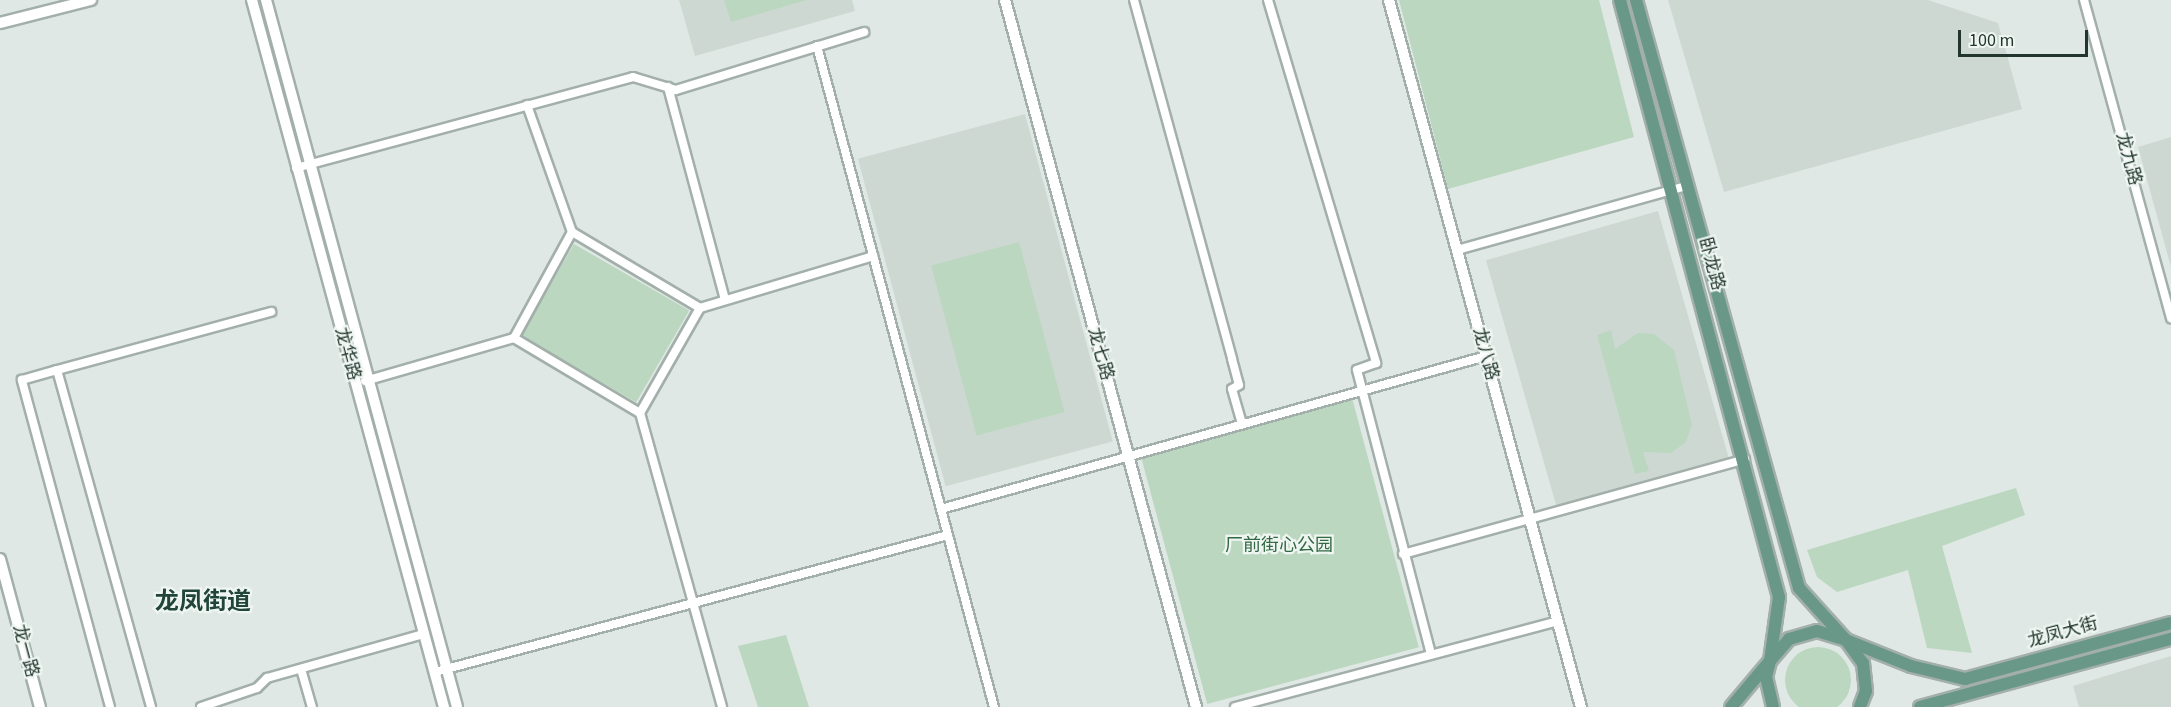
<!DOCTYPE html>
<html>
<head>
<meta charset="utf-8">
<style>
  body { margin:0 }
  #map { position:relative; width:2171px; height:707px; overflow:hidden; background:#dfe8e4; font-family:"Source Sans 3","Noto Sans SC",sans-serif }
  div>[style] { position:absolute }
  .built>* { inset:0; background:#ced8d3; transform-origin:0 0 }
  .green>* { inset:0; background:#bbd7c0; transform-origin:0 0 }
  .round { border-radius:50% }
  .roads { filter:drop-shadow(2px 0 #a3afaa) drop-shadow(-2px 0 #a3afaa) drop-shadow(0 2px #a3afaa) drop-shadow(0 -2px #a3afaa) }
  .street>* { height:8px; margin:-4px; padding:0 4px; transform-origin:4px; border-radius:4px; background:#fff }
  .secondary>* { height:10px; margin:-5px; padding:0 5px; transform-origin:5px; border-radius:5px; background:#fff }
  .primary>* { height:12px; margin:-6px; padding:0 6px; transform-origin:6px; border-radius:6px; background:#699889 }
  span { translate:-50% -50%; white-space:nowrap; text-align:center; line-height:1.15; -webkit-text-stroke:4.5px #eff6f2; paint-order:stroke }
  .street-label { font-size:18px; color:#22362f }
  .park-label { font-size:18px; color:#326843 }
  .district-label { font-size:24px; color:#21453a; font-weight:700 }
  .scale { position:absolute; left:1958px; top:30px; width:130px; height:27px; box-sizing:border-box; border:3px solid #22362f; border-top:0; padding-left:8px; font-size:18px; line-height:21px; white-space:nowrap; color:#22362f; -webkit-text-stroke:4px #eff6f2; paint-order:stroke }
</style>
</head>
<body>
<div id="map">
  <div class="built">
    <div style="clip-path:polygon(679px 0,852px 0,855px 11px,695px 56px)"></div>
    <div style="clip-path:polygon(1668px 0,1928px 0,1998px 23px,2022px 109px,1724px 192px)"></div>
    <div style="left:1025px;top:114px;width:339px;height:173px;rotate:75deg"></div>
    <div style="clip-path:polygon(2171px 137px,2171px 267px,2138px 147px)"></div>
    <div style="left:1658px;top:211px;width:261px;height:179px;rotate:74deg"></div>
    <div style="clip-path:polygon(2171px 656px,2171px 707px,2079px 707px,2073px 686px)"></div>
  </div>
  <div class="green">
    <div style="clip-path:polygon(724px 0,807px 0,731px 22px)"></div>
    <div style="clip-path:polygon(1399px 0,1599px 0,1634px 137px,1448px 189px)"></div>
    <div style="left:1019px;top:242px;width:176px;height:91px;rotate:75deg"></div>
    <div style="left:574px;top:244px;width:133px;height:106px;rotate:30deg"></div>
    <div style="clip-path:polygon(1611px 330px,1615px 349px,1638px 333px,1654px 334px,1674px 350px,1692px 425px,1686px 442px,1671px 453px,1643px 452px,1649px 471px,1635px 474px,1597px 335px)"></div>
    <div style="left:1352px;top:398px;width:258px;height:219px;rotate:75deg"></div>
    <div style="clip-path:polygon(2016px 488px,2025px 515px,1942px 546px,1972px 653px,1927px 648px,1908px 570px,1837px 592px,1817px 577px,1807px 550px)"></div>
    <div style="clip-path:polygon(786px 635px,809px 707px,758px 707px,738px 646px)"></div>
    <div class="round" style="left:1785px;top:647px;width:66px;height:66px"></div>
  </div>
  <div class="roads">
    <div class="street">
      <div style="left:1134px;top:0;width:372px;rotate:74.7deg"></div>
      <div style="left:1232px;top:359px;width:27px;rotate:75deg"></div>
      <div style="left:1239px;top:385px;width:8px;rotate:150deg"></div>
      <div style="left:1232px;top:389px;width:35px;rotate:74deg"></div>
      <div style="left:1268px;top:0;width:379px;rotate:73.4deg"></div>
      <div style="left:1376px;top:363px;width:20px;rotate:160deg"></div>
      <div style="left:1357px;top:370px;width:294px;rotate:75.4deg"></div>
      <div style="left:2084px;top:0;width:330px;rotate:74.7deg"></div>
      <div style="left:817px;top:46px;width:684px;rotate:75.01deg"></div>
      <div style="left:668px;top:87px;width:220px;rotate:75deg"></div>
      <div style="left:527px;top:105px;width:135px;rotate:70.5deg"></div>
      <div style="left:296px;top:168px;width:349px;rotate:-15.1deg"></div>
      <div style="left:633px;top:77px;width:45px;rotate:16.8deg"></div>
      <div style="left:676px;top:90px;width:197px;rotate:-17.1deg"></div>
      <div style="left:1457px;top:250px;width:238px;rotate:-15.6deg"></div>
      <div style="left:700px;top:308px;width:181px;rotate:-16.7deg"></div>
      <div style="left:57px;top:370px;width:222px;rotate:-15.2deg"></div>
      <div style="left:365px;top:381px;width:155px;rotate:-16.1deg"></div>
      <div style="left:640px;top:413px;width:121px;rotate:-60.3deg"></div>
      <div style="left:700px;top:308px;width:149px;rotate:-149.3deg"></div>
      <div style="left:572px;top:232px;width:121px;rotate:118.7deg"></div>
      <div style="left:514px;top:338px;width:147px;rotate:30.8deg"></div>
      <div style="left:640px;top:413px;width:305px;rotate:74.4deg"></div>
      <div style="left:941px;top:509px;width:566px;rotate:-15.68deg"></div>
      <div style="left:1403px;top:554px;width:355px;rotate:-15.5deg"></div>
      <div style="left:301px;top:669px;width:40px;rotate:74deg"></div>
      <div style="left:435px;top:672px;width:531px;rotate:-14.95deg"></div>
      <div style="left:110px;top:707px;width:339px;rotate:-105.1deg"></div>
      <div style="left:22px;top:380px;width:36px;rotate:-16deg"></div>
      <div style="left:57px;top:370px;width:350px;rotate:74.4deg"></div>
      <div style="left:201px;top:707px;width:59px;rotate:-18.7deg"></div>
      <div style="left:257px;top:688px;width:14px;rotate:-45deg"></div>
      <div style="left:267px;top:678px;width:163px;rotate:-15.7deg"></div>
      <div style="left:1235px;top:707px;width:334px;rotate:-14.9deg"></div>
    </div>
    <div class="secondary">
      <div style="left:252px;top:0;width:733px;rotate:74.81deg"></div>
      <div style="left:266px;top:0;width:732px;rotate:74.88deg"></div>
      <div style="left:1005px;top:0;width:732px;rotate:74.88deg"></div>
      <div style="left:1389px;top:0;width:733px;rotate:74.81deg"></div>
      <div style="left:0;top:23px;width:94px;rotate:-14.2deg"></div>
      <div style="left:0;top:559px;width:153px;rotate:74.9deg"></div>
    </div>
    <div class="primary">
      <div style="left:1620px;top:0;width:618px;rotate:75.09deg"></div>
      <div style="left:1779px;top:597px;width:65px;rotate:98deg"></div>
      <div style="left:1770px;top:661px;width:60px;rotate:130.3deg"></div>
      <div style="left:1636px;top:0;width:610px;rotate:74.51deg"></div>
      <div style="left:1799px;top:588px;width:70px;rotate:47.9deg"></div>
      <div style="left:1846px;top:640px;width:70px;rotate:21.8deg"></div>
      <div style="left:1911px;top:666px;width:56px;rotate:13.5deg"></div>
      <div style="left:1965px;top:679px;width:213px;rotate:-15.2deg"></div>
      <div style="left:1773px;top:707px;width:31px;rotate:-103deg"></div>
      <div style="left:1766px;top:677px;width:16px;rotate:-76deg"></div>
      <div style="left:1770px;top:661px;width:29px;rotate:-49deg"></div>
      <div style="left:1789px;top:639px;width:29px;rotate:-16deg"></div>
      <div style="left:1817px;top:631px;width:30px;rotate:17deg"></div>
      <div style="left:1846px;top:640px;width:29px;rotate:54deg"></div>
      <div style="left:1863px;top:663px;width:28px;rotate:84deg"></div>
      <div style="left:1866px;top:691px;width:17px;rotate:111deg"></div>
      <div style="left:1920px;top:707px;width:260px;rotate:-15.2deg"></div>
    </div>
  </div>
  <div class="street-label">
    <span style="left:2128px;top:159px;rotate:75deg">龙九路</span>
    <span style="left:1711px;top:264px;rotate:75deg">卧龙路</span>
    <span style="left:347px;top:354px;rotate:75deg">龙华路</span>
    <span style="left:1100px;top:354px;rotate:75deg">龙七路</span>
    <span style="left:1485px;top:354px;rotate:75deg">龙八路</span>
    <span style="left:2063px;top:633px;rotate:-15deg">龙凤大街</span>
    <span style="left:25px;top:651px;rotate:75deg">龙一路</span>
  </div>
  <div class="park-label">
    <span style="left:1279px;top:546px">厂前街心公园</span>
  </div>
  <div class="district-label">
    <span style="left:203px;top:602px">龙凤街道</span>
  </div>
  <div class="scale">100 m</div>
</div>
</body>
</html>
